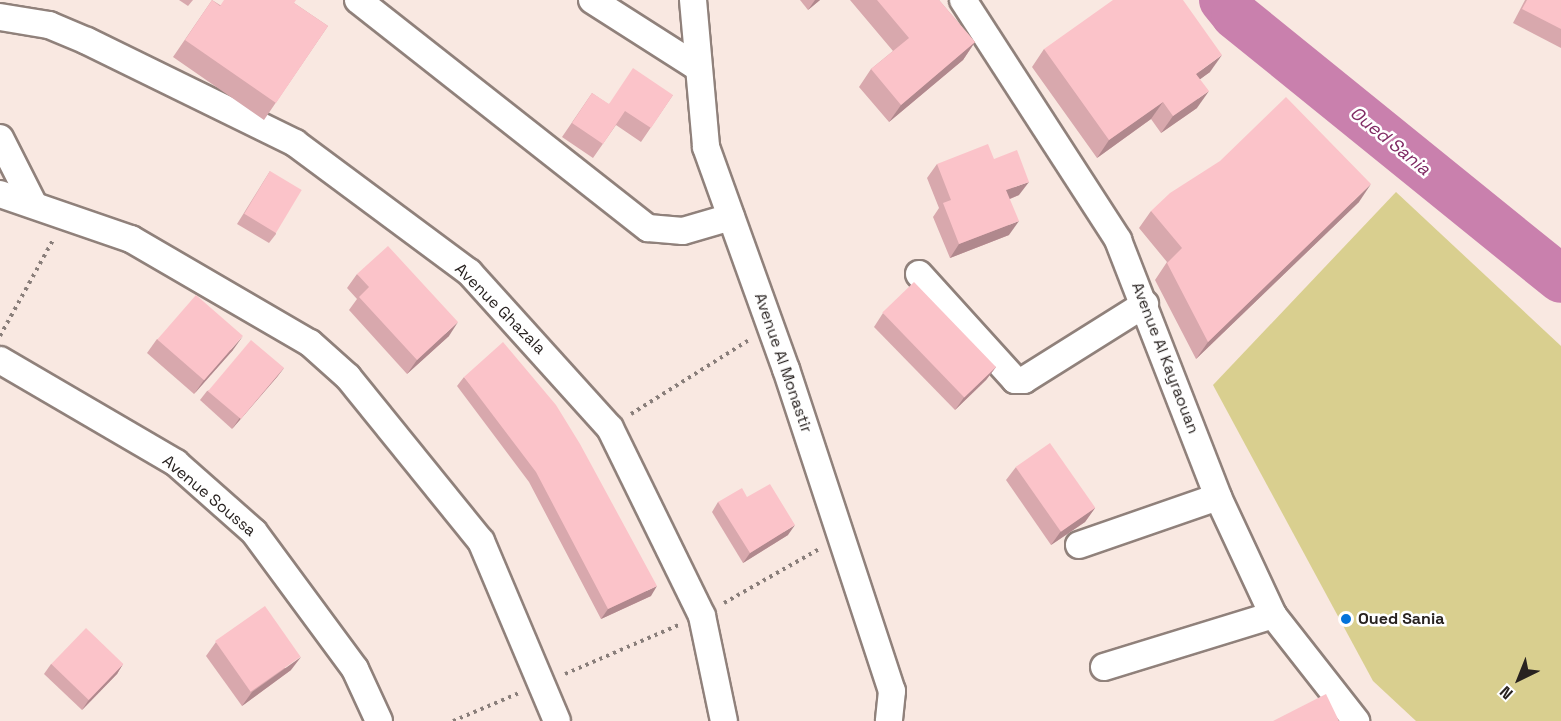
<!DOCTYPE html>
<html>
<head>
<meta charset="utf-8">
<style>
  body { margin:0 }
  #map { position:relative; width:1561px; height:721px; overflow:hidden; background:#f9e8e1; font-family:"Space Grotesk",sans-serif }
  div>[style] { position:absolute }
  .green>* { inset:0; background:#d9cf8f }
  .river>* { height:48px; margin:-24px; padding:0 24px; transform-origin:24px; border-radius:24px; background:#c980ad }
  .path>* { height:4px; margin-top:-2px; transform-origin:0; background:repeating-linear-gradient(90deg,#897e7a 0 3px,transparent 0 7.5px) }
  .roads { filter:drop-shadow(2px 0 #90817b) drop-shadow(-2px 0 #90817b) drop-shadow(0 2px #90817b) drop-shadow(0 -2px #90817b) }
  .minor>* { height:26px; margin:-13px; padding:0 13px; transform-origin:13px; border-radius:13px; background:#fff }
  .wall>* { inset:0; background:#d8a8ad }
  .shaded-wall>* { inset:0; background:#b0888d }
  .building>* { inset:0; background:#fbc3c9; transform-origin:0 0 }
  .dots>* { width:16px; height:16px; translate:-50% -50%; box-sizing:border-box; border:3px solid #fff; border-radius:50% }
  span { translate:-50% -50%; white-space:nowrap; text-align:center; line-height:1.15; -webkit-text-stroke:5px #fff; paint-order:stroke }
  .street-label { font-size:16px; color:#282220 }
  .poi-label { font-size:16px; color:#282220; font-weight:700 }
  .left { translate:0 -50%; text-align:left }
  .water-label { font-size:18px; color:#802a64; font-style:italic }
  .north { position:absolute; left:1489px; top:649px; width:60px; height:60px; -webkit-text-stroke:4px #fff; paint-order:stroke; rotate:223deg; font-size:16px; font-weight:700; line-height:24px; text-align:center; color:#282220 }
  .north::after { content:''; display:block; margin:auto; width:21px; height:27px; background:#282220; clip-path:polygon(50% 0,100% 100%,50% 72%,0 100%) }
</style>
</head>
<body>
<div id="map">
  <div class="green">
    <div style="clip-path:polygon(1396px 192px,1561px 346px,1561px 721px,1416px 721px,1373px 681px,1213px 385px)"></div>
  </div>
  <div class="river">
    <div style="left:1223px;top:0;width:19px;rotate:51deg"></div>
    <div style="left:1235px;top:15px;width:419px;rotate:39deg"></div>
  </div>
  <div class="path">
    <div style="left:0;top:336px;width:110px;rotate:-61.1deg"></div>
    <div style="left:631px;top:414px;width:139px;rotate:-32.1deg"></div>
    <div style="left:724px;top:603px;width:109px;rotate:-29.6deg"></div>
    <div style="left:565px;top:674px;width:124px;rotate:-23.3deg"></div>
    <div style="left:453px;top:721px;width:72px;rotate:-23deg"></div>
  </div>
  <div class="roads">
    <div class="minor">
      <div style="left:358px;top:0;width:369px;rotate:38.2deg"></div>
      <div style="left:648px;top:228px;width:35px;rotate:5deg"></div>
      <div style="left:683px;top:231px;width:50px;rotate:-16.3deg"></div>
      <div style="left:592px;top:0;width:125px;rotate:32.5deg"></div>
      <div style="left:693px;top:0;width:148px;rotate:84.9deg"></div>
      <div style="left:706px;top:147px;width:236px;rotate:70.2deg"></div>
      <div style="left:786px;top:369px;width:339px;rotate:71.8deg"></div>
      <div style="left:892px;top:691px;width:30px;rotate:96deg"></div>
      <div style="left:963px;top:0;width:286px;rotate:57.1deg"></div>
      <div style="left:1118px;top:240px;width:276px;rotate:68.7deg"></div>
      <div style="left:1218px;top:497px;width:130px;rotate:65deg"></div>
      <div style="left:1273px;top:615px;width:135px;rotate:51.9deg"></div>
      <div style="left:0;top:17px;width:50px;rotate:9.3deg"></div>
      <div style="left:49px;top:25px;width:41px;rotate:22.8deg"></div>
      <div style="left:87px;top:41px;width:232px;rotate:26.1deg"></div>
      <div style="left:295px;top:143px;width:217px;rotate:36.6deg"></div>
      <div style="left:469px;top:272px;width:210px;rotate:47.9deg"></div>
      <div style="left:610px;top:428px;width:209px;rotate:63.9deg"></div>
      <div style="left:702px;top:616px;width:107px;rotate:78.2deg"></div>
      <div style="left:0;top:138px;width:75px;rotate:63.1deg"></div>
      <div style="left:0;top:194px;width:139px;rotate:19deg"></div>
      <div style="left:131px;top:239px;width:207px;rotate:30.2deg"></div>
      <div style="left:310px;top:343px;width:51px;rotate:41.8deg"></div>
      <div style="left:348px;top:377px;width:211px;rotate:51deg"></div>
      <div style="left:481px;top:541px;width:195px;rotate:67.1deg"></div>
      <div style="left:919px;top:274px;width:143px;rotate:47.8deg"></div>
      <div style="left:1015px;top:380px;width:9px"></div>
      <div style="left:1024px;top:380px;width:143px;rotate:-32.1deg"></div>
      <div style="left:0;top:360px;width:204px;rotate:30.3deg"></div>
      <div style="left:176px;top:463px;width:104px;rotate:41.5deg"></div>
      <div style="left:254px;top:532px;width:170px;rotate:53.6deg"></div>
      <div style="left:355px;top:669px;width:57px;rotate:65.2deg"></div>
      <div style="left:1079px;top:545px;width:147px;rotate:-19.1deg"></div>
      <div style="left:1104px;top:667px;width:177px;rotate:-17.1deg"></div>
    </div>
  </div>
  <div class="wall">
    <div style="clip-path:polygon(179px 0,193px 0,188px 6px)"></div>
    <div style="clip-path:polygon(212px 0,220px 5px,294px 3px,328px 26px,264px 120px,173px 57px)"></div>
    <div style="clip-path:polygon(800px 0,820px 0,808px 10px)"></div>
    <div style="clip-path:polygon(850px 0,939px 0,975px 42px,963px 60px,889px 122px,859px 87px,871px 69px,893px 51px)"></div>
    <div style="clip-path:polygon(1525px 0,1561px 0,1561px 48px,1513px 23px)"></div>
    <div style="clip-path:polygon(1044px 49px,1210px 72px,1200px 79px,1197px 108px,1161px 133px,1151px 119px,1097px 158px,1032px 67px)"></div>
    <div style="clip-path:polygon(592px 93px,608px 104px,673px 95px,641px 142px,616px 125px,593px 158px,562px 137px)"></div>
    <div style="clip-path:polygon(994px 159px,1019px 195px,1010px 199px,1009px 235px,950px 258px,933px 217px,939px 208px,927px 178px,937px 164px)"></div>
    <div style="clip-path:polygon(270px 171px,276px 234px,269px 243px,237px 224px)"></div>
    <div style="clip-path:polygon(1359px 202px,1196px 359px,1155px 280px,1167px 262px,1139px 228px,1151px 211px)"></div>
    <div style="clip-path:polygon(357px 274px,449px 336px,407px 374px,349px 310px,357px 299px,347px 288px)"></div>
    <div style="clip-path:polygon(883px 313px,996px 367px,986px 380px,955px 410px,874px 327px)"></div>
    <div style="clip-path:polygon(157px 339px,233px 350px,194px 394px,147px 353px)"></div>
    <div style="clip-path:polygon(284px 368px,277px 377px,232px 429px,200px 400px,207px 391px)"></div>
    <div style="clip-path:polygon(464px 377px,651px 596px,601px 619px,529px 482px,457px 386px)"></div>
    <div style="clip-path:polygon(1016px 467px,1095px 508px,1085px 522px,1051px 545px,1006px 480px)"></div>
    <div style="clip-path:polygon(747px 497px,788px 535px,743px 563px,712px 512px,718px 502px)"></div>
    <div style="clip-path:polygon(216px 642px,291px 670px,242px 706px,206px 656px)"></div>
    <div style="clip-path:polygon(51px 664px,123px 664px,117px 674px,82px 710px,44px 674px)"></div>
  </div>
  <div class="shaded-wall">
    <div style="clip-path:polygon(815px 0,820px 0,808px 10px)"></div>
    <div style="clip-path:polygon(975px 42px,963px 60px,889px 122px,901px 105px)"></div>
    <div style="clip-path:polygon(1222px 55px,1210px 72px,1184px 91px,1196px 74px)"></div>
    <div style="clip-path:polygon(1209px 91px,1197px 108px,1161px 133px,1173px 116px)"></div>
    <div style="clip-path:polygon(1163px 102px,1151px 119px,1097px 158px,1109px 140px)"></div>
    <div style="clip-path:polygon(1029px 182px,1019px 195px,997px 204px,1006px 190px)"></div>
    <div style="clip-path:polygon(1371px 184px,1359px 202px,1196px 359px,1208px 342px)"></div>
    <div style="clip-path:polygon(1019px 221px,1009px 235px,950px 258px,959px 244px)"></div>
    <div style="clip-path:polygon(458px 322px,449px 336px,407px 374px,417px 360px)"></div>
    <div style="clip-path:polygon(243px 336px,233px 350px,194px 394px,204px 380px)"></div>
    <div style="clip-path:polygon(996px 367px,986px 380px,955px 410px,965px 396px)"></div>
    <div style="clip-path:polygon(284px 368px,277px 377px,232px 429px,239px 419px)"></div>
    <div style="clip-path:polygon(1095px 508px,1085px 522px,1051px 545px,1061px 531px)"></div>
    <div style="clip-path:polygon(795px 525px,788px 535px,743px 563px,750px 553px)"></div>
    <div style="clip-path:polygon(657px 586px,651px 596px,601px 619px,608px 609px)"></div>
    <div style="clip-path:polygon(301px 657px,291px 670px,242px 706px,252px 692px)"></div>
    <div style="clip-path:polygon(123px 664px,117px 674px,82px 710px,88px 701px)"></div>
  </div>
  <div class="building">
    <div style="clip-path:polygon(212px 0,220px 6px,224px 0,296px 0,294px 3px,328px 26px,276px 103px,185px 40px)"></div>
    <div style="clip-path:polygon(877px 0,939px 0,975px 42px,901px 105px,871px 69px,909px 38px)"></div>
    <div style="clip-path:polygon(1113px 0,1183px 0,1222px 55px,1196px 74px,1209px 91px,1173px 116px,1163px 102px,1109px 140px,1044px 49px)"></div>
    <div style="clip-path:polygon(1527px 0,1561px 0,1561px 29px,1522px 9px)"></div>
    <div style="clip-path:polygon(633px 68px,673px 95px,651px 128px,625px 111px,603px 144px,572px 123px,592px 93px,609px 104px)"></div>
    <div style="clip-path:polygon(1286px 97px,1371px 184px,1208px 342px,1167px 263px,1182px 248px,1151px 211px,1170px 193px,1220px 161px)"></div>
    <div style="clip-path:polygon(988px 144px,994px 159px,1017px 150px,1029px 182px,1006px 190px,1019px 221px,959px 244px,943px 203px,951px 200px,937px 164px)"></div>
    <div style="left:270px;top:171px;width:37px;height:50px;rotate:31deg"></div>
    <div style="clip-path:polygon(388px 246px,458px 322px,417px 360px,359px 297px,369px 287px,357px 274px)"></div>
    <div style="left:914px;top:282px;width:118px;height:44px;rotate:46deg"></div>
    <div style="left:196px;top:295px;width:62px;height:59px;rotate:41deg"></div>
    <div style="left:251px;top:340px;width:43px;height:67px;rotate:40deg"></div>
    <div style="clip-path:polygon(503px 342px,556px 405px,580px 444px,657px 586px,608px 609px,536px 472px,464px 377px)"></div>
    <div style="left:1050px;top:443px;width:79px;height:42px;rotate:55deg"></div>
    <div style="clip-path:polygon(770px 484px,795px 525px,750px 553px,718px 502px,742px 488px,747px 497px)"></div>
    <div style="left:265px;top:606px;width:62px;height:61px;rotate:55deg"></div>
    <div style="left:86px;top:628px;width:52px;height:50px;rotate:44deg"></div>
    <div style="clip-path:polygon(1326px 694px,1339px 721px,1273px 721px)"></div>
  </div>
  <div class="dots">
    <div style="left:1346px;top:619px;background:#0373da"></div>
  </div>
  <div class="street-label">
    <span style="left:500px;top:309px;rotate:45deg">Avenue Ghazala</span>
    <span style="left:1165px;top:358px;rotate:69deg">Avenue Al Kayraouan</span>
    <span style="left:783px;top:363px;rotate:71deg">Avenue Al Monastir</span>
    <span style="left:209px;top:496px;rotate:40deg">Avenue Soussa</span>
  </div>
  <div class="poi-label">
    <span class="left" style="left:1358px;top:619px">Oued Sania</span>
  </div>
  <div class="water-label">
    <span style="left:1390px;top:141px;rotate:39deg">Oued Sania</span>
  </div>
  <div class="north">N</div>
</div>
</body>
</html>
